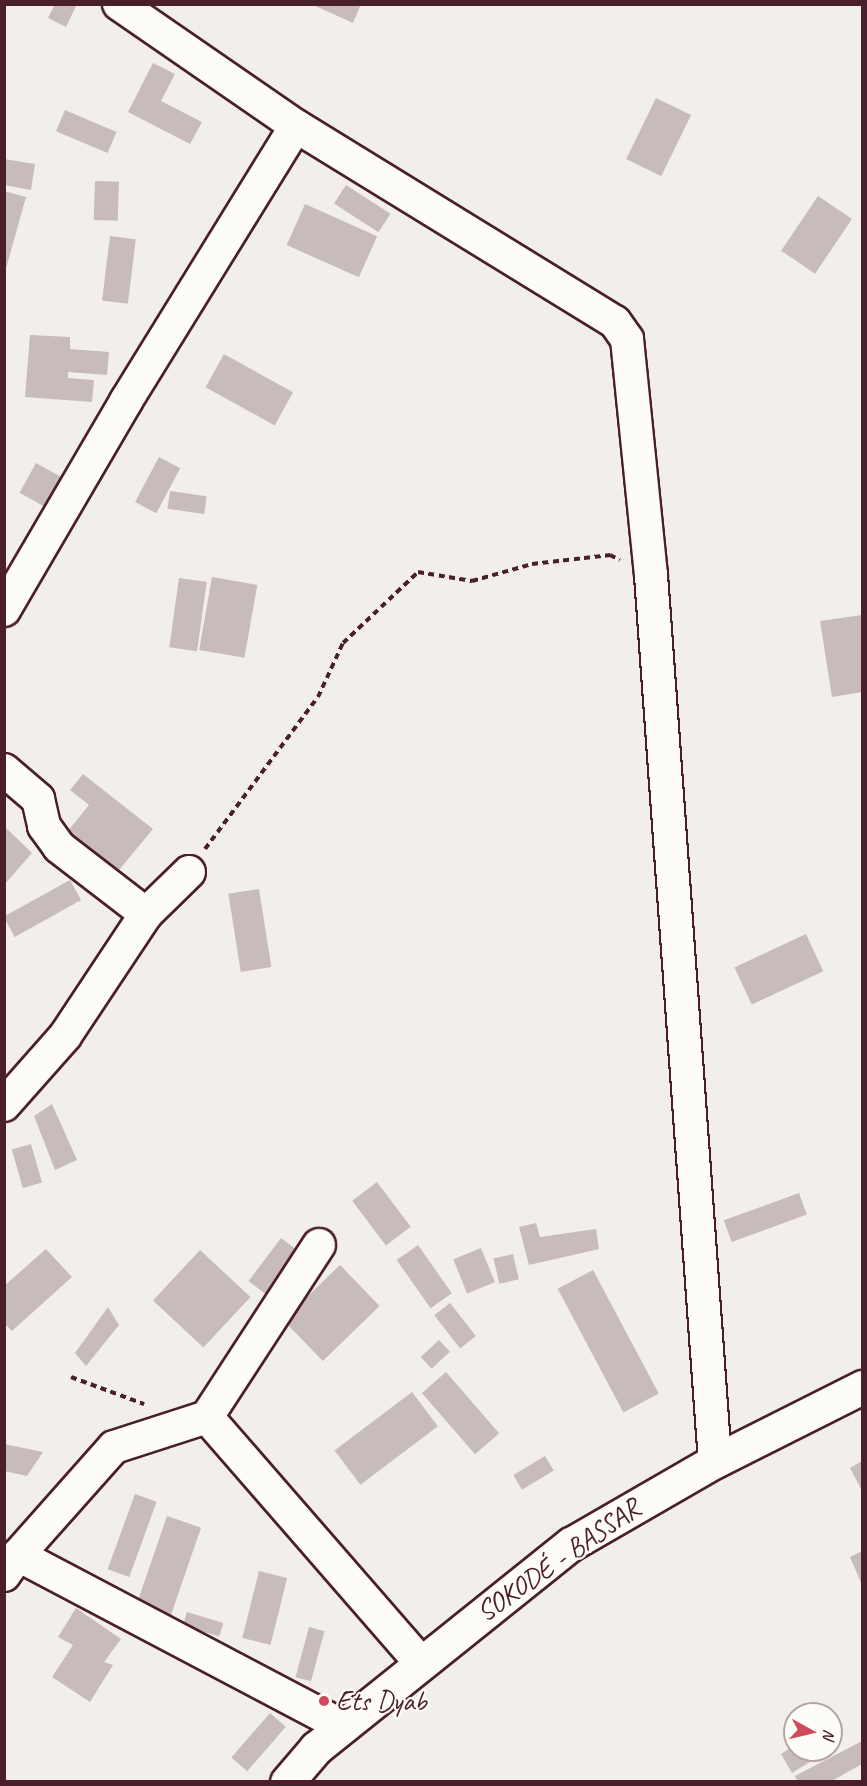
<!DOCTYPE html>
<html>
<head>
<meta charset="utf-8">
<style>
  body { margin:0 }
  #map { position:relative; width:867px; height:1786px; overflow:hidden; background:#f2efeb; font-family:Caveat,sans-serif }
  div>[style] { position:absolute }
  .building>* { inset:0; background:#c8bbbb; transform-origin:0 0 }
  .path>* { height:4px; margin-top:-2px; transform-origin:0; background:repeating-linear-gradient(90deg,#4a1f2b 0 6px,transparent 0 10.5px) }
  .roads { filter:drop-shadow(2px 0 #4a1f2b) drop-shadow(-2px 0 #4a1f2b) drop-shadow(0 2px #4a1f2b) drop-shadow(0 -2px #4a1f2b) }
  .minor>* { height:32px; margin:-16px; padding:0 16px; transform-origin:16px; border-radius:16px; background:#fdfcf7 }
  .major>* { height:33px; margin:-16.5px; padding:0 16.5px; transform-origin:16.5px; border-radius:16.5px; background:#fdfcf7 }
  .dots>* { width:16px; height:16px; translate:-50% -50%; box-sizing:border-box; border:3px solid #fdfcf7; border-radius:50% }
  span { translate:-50% -50%; white-space:nowrap; text-align:center; line-height:1.15; -webkit-text-stroke:4.5px #fdfcf7; paint-order:stroke }
  .street-label { font-size:28px; color:#4a1f2b }
  .poi-label { font-size:28px; color:#4a1f2b }
  .left { translate:0 -50%; text-align:left }
  .frame { position:absolute; inset:0; border:6px solid #4a1f2b; pointer-events:none }
  .north { position:absolute; left:783px; top:1702px; width:60px; height:60px; box-sizing:border-box; background:#fdfcf7; border:2px solid #b5a4a5; border-radius:50%; rotate:98deg; font-size:16px; font-weight:700; line-height:24px; text-align:center; color:#4a1f2b }
  .north::after { content:''; display:block; margin:auto; width:21px; height:27px; background:#d1495b; clip-path:polygon(50% 0,100% 100%,50% 72%,0 100%) }
</style>
</head>
<body>
<div id="map">
  <div class="building">
    <div style="clip-path:polygon(55px 4px,77px 4px,66px 27px,48px 18px)"></div>
    <div style="clip-path:polygon(311px 4px,361px 4px,353px 23px)"></div>
    <div style="clip-path:polygon(153px 63px,175px 74px,161px 101px,202px 122px,190px 144px,128px 112px)"></div>
    <div style="left:656px;top:98px;width:39px;height:68px;rotate:26deg"></div>
    <div style="left:65px;top:110px;width:56px;height:23px;rotate:23deg"></div>
    <div style="clip-path:polygon(4px 159px,35px 164px,31px 190px,4px 185px)"></div>
    <div style="left:95px;top:181px;width:24px;height:39px;rotate:2deg"></div>
    <div style="left:346px;top:185px;width:53px;height:22px;rotate:33deg"></div>
    <div style="clip-path:polygon(4px 191px,26px 197px,5px 272px,4px 272px)"></div>
    <div style="left:818px;top:196px;width:41px;height:66px;rotate:34deg"></div>
    <div style="left:305px;top:204px;width:79px;height:45px;rotate:24deg"></div>
    <div style="left:110px;top:236px;width:26px;height:65px;rotate:7deg"></div>
    <div style="clip-path:polygon(30px 335px,70px 337px,70px 349px,109px 352px,107px 375px,68px 372px,68px 378px,94px 380px,92px 402px,25px 397px)"></div>
    <div style="left:224px;top:354px;width:79px;height:38px;rotate:29deg"></div>
    <div style="left:159px;top:457px;width:24px;height:51px;rotate:28deg"></div>
    <div style="left:36px;top:463px;width:33px;height:34px;rotate:29deg"></div>
    <div style="left:170px;top:491px;width:37px;height:18px;rotate:8deg"></div>
    <div style="left:212px;top:577px;width:46px;height:74px;rotate:10deg"></div>
    <div style="left:179px;top:578px;width:28px;height:70px;rotate:8deg"></div>
    <div style="clip-path:polygon(862px 615px,862px 692px,832px 697px,820px 621px)"></div>
    <div style="clip-path:polygon(83px 774px,153px 829px,119px 870px,67px 832px,89px 805px,70px 790px)"></div>
    <div style="clip-path:polygon(4px 826px,32px 853px,4px 885px)"></div>
    <div style="left:70px;top:880px;width:23px;height:76px;rotate:61deg"></div>
    <div style="left:259px;top:889px;width:79px;height:31px;rotate:81deg"></div>
    <div style="left:806px;top:934px;width:41px;height:79px;rotate:65deg"></div>
    <div style="clip-path:polygon(52px 1104px,77px 1160px,55px 1170px,34px 1116px)"></div>
    <div style="left:31px;top:1144px;width:40px;height:20px;rotate:74deg"></div>
    <div style="left:377px;top:1182px;width:56px;height:31px;rotate:53deg"></div>
    <div style="left:799px;top:1193px;width:23px;height:80px;rotate:70deg"></div>
    <div style="clip-path:polygon(536px 1223px,540px 1237px,596px 1229px,599px 1249px,529px 1265px,519px 1227px)"></div>
    <div style="left:281px;top:1238px;width:25px;height:54px;rotate:37deg"></div>
    <div style="left:418px;top:1245px;width:59px;height:26px;rotate:55deg"></div>
    <div style="left:481px;top:1248px;width:37px;height:30px;rotate:68deg"></div>
    <div style="clip-path:polygon(46px 1249px,72px 1277px,12px 1331px,4px 1323px,4px 1286px)"></div>
    <div style="left:200px;top:1250px;width:69px;height:69px;rotate:43deg"></div>
    <div style="left:513px;top:1254px;width:26px;height:20px;rotate:77deg"></div>
    <div style="left:340px;top:1265px;width:57px;height:79px;rotate:46deg"></div>
    <div style="left:593px;top:1270px;width:140px;height:40px;rotate:62deg"></div>
    <div style="left:450px;top:1303px;width:42px;height:20px;rotate:52deg"></div>
    <div style="clip-path:polygon(108px 1307px,119px 1325px,86px 1366px,75px 1353px)"></div>
    <div style="left:439px;top:1340px;width:16px;height:25px;rotate:47deg"></div>
    <div style="left:446px;top:1372px;width:81px;height:32px;rotate:49deg"></div>
    <div style="left:412px;top:1392px;width:43px;height:97px;rotate:53deg"></div>
    <div style="clip-path:polygon(4px 1444px,43px 1452px,27px 1476px,4px 1471px)"></div>
    <div style="left:545px;top:1456px;width:17px;height:37px;rotate:59deg"></div>
    <div style="clip-path:polygon(862px 1461px,862px 1491px,850px 1468px)"></div>
    <div style="left:135px;top:1494px;width:23px;height:80px;rotate:20deg"></div>
    <div style="left:167px;top:1516px;width:36px;height:94px;rotate:19deg"></div>
    <div style="clip-path:polygon(862px 1551px,862px 1585px,850px 1557px)"></div>
    <div style="left:259px;top:1571px;width:29px;height:69px;rotate:14deg"></div>
    <div style="clip-path:polygon(76px 1608px,121px 1639px,104px 1662px,113px 1665px,90px 1702px,52px 1677px,73px 1645px,58px 1637px)"></div>
    <div style="left:187px;top:1612px;width:38px;height:14px;rotate:17deg"></div>
    <div style="left:309px;top:1627px;width:16px;height:52px;rotate:15deg"></div>
    <div style="left:270px;top:1713px;width:21px;height:59px;rotate:41deg"></div>
    <div style="clip-path:polygon(831px 1736px,837px 1745px,831px 1749px)"></div>
    <div style="clip-path:polygon(862px 1741px,862px 1764px,830px 1782px,798px 1782px,795px 1776px)"></div>
    <div style="clip-path:polygon(795px 1745px,795px 1750px,829px 1750px,792px 1773px,781px 1754px)"></div>
  </div>
  <div class="path">
    <div style="left:205px;top:849px;width:189px;rotate:-53.4deg"></div>
    <div style="left:318px;top:697px;width:60px;rotate:-65.2deg"></div>
    <div style="left:343px;top:643px;width:103px;rotate:-43.4deg"></div>
    <div style="left:418px;top:572px;width:55px;rotate:9.5deg"></div>
    <div style="left:472px;top:581px;width:62px;rotate:-15.8deg"></div>
    <div style="left:532px;top:564px;width:79px;rotate:-6.6deg"></div>
    <div style="left:610px;top:555px;width:11px;rotate:27deg"></div>
    <div style="left:71px;top:1377px;width:78px;rotate:20.3deg"></div>
  </div>
  <div class="roads">
    <div class="minor">
      <div style="left:119px;top:4px;width:215px;rotate:34.6deg"></div>
      <div style="left:296px;top:126px;width:374px;rotate:31.6deg"></div>
      <div style="left:615px;top:322px;width:21px;rotate:55deg"></div>
      <div style="left:627px;top:339px;width:237px;rotate:84.2deg"></div>
      <div style="left:651px;top:575px;width:888px;rotate:85.87deg"></div>
      <div style="left:4px;top:610px;width:242px;rotate:-59.7deg"></div>
      <div style="left:126px;top:401px;width:323px;rotate:-58.3deg"></div>
      <div style="left:4px;top:770px;width:45px;rotate:40.5deg"></div>
      <div style="left:38px;top:799px;width:28px;rotate:77deg"></div>
      <div style="left:44px;top:826px;width:26px;rotate:54deg"></div>
      <div style="left:59px;top:847px;width:110px;rotate:37.6deg"></div>
      <div style="left:4px;top:1105px;width:92px;rotate:-48.5deg"></div>
      <div style="left:65px;top:1036px;width:146px;rotate:-56.4deg"></div>
      <div style="left:146px;top:914px;width:60px;rotate:-44.3deg"></div>
      <div style="left:319px;top:1245px;width:205px;rotate:123.1deg"></div>
      <div style="left:207px;top:1417px;width:326px;rotate:49deg"></div>
      <div style="left:18px;top:1555px;width:144px;rotate:-48.4deg"></div>
      <div style="left:114px;top:1447px;width:98px;rotate:-17.9deg"></div>
      <div style="left:4px;top:1575px;width:24px;rotate:-55deg"></div>
      <div style="left:18px;top:1555px;width:367px;rotate:27.8deg"></div>
    </div>
    <div class="major">
      <div style="left:287px;top:1782px;width:45px;rotate:-49.5deg"></div>
      <div style="left:316px;top:1748px;width:327px;rotate:-38.7deg"></div>
      <div style="left:571px;top:1544px;width:166px;rotate:-30deg"></div>
      <div style="left:715px;top:1461px;width:165px;rotate:-26.7deg"></div>
    </div>
  </div>
  <div class="dots">
    <div style="left:324px;top:1701px;background:#d1495b"></div>
  </div>
  <div class="street-label">
    <span style="left:558px;top:1560px;rotate:-35deg">SOKODÉ - BASSAR</span>
  </div>
  <div class="poi-label">
    <span class="left" style="left:336px;top:1701px">Ets Dyab</span>
  </div>
  <div class="frame"></div>
  <div class="north">N</div>
</div>
</body>
</html>
